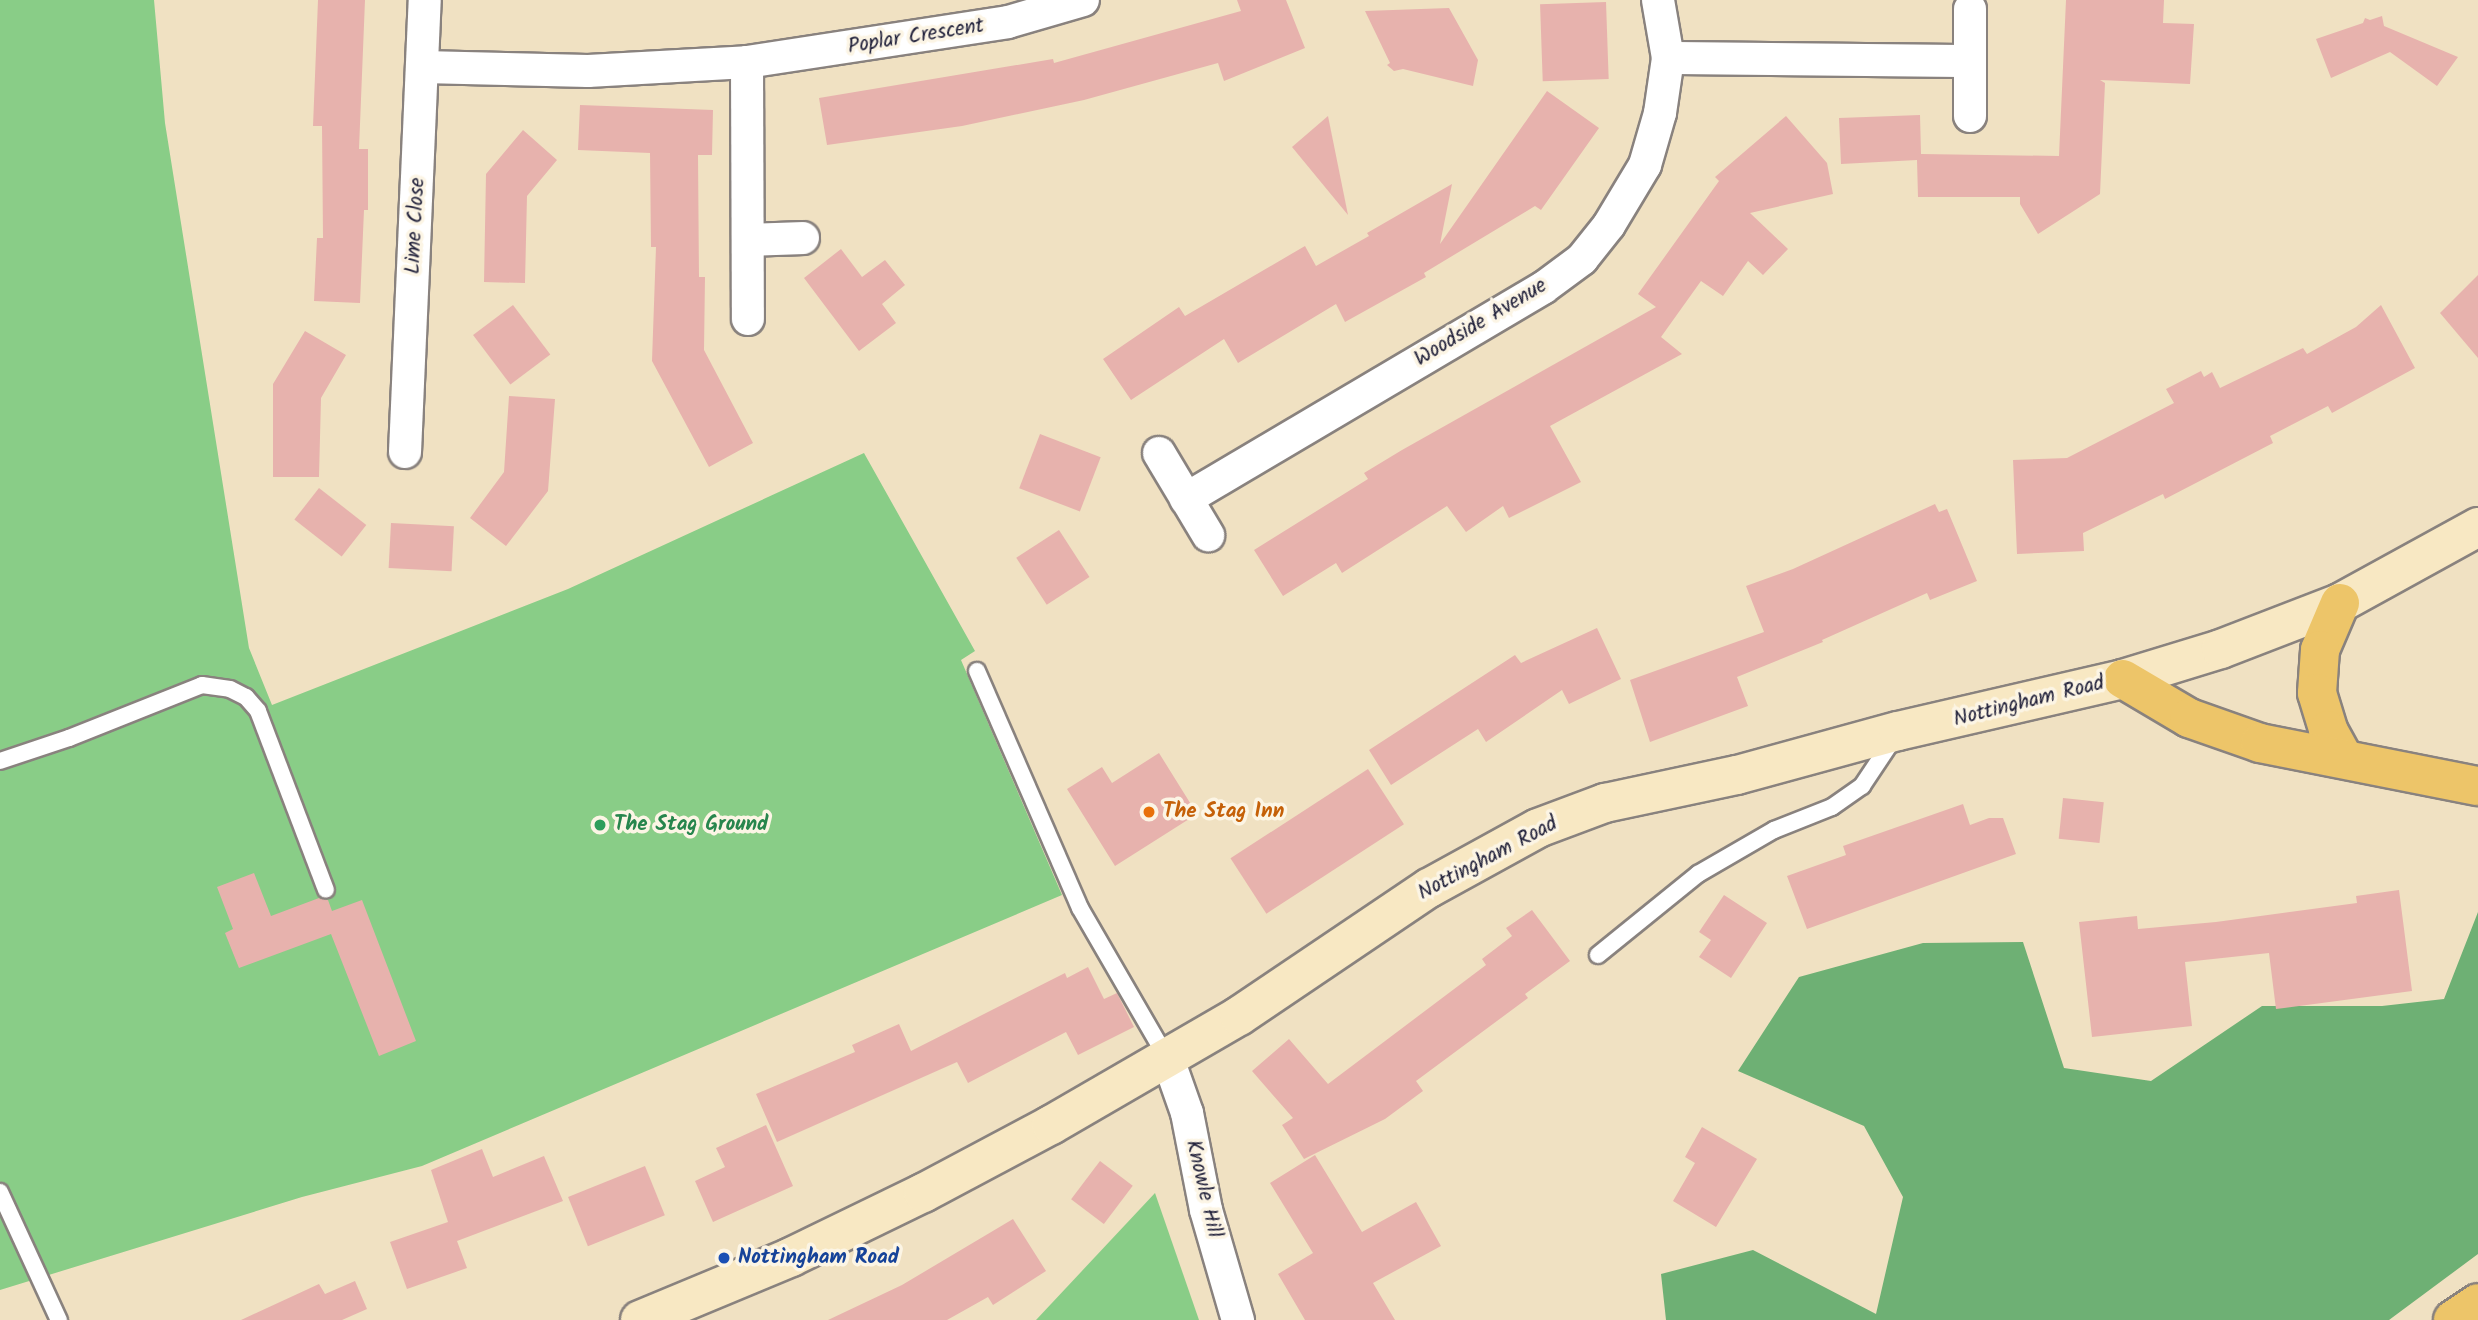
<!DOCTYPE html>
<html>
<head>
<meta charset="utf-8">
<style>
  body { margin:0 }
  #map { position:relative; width:2478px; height:1320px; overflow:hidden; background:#f0e1c2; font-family:Kalam,sans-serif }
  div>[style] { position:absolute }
  .green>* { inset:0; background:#89cd87 }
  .forest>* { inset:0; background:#6eb074 }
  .building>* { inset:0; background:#e7b2ad; transform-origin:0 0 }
  .roads { filter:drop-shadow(2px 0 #89827e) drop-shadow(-2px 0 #89827e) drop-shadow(0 2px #89827e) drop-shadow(0 -2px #89827e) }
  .lane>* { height:16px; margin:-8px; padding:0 8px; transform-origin:8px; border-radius:8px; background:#fff }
  .street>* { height:32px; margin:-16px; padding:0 16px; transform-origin:16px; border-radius:16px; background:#fff }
  .secondary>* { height:38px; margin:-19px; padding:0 19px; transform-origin:19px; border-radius:19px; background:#f8e8c3 }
  .highway>* { height:38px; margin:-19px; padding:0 19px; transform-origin:19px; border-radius:19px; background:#edc569 }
  .dots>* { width:19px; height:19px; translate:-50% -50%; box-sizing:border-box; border:4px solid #fcf5e5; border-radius:50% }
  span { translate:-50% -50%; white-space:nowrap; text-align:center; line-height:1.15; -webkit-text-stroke:7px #fcf5e5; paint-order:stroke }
  .street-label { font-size:21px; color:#22223b }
  .food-label { font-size:21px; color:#c56008; font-weight:700 }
  .left { translate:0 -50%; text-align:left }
  .leisure-label { font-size:21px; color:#27864d; font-weight:700 }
  .transit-label { font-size:21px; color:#164399; font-weight:700 }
</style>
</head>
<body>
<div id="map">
  <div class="green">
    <div style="clip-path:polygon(0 0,154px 0,165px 123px,249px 648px,272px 705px,568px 589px,864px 453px,975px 651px,961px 660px,1062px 895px,422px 1166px,302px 1197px,0 1290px)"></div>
    <div style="clip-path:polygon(1155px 1193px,1199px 1320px,1036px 1320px)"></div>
  </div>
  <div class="forest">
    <div style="clip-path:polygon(2478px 912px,2478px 1254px,2389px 1320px,1666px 1320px,1661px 1274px,1753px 1250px,1876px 1314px,1903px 1197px,1864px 1126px,1738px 1071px,1799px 977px,1923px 943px,2023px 942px,2064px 1068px,2151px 1081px,2262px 1006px,2382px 1006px,2444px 999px)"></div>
  </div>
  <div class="building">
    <div style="clip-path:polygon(318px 0,365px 0,359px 149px,368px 149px,368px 210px,364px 210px,360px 303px,314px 301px,317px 238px,323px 238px,322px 126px,313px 126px)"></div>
    <div style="clip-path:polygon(1237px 0,1286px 0,1305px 48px,1224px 81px,1218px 63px,1084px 100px,962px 126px,827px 145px,819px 98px,1053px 59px,1054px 63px,1241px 11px)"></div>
    <div style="clip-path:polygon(2066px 0,2164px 0,2163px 23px,2194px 24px,2190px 84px,2100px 80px,2105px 83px,2100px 194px,2038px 234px,2020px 204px,2020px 197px,1918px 197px,1917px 160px,1841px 164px,1839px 118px,1920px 115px,1921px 154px,2059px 156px)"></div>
    <div style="left:1606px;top:2px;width:77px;height:66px;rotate:88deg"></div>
    <div style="clip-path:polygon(1449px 8px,1478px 60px,1473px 86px,1403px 69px,1394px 71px,1387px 65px,1390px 63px,1365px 11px)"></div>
    <div style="clip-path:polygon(2382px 16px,2384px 26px,2458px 57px,2437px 86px,2390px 52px,2331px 78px,2316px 39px,2363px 23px,2365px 18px,2370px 20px)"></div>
    <div style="clip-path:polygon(1547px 91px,1599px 128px,1541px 210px,1535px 206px,1424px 273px,1426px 277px,1345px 322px,1336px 304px,1238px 363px,1224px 339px,1131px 400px,1103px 359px,1179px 307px,1185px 316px,1305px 246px,1316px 266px,1369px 236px,1367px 233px,1452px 184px,1440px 244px)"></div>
    <div style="clip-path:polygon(580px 105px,713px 110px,712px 155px,698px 155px,699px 277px,705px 277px,704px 350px,753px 443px,709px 467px,652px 361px,656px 247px,651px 247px,650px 153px,578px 150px)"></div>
    <div style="clip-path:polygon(1328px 116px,1348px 215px,1292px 147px)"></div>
    <div style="clip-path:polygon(1786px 116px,1827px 163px,1833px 194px,1750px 213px,1788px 249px,1763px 275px,1748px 261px,1723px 296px,1701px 281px,1661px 337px,1682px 354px,1550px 426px,1581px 482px,1509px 518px,1503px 506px,1466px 532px,1447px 506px,1342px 573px,1336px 563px,1283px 596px,1254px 550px,1368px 479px,1364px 473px,1402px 450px,1656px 307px,1638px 294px,1719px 181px,1715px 177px)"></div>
    <div style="clip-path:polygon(523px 130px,557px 160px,527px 196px,525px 283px,484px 282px,486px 174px)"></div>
    <div style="clip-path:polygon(841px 249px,862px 277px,885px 260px,905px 285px,882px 304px,896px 323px,859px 351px,804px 278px)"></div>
    <div style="clip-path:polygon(2478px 275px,2478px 358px,2440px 313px)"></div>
    <div style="left:513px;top:305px;width:62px;height:50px;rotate:53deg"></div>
    <div style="clip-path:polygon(2381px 305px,2415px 368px,2332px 413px,2328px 406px,2270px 436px,2273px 443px,2165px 499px,2163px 494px,2083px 533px,2084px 551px,2017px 554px,2013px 460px,2067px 458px,2174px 403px,2166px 389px,2201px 371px,2204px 377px,2212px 372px,2220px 388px,2303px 348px,2307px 354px,2356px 327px)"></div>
    <div style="clip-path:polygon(305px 331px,346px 355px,321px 398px,319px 477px,273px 477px,273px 384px)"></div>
    <div style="clip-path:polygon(509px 396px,555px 399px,548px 491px,506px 546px,470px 518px,504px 472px)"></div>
    <div style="left:1040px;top:434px;width:65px;height:58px;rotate:21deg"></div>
    <div style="left:319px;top:488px;width:60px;height:40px;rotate:38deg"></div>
    <div style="clip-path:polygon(1935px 504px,1939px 512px,1947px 509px,1977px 581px,1930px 600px,1927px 593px,1822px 640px,1823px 642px,1737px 677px,1748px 706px,1650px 742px,1630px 680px,1764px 632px,1746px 586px,1793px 569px)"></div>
    <div style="left:391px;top:523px;width:63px;height:45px;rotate:3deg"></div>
    <div style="left:1059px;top:530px;width:56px;height:51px;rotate:57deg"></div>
    <div style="clip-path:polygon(1597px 628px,1621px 679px,1569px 704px,1562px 690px,1486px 742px,1478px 729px,1391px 785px,1369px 750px,1515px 655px,1521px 663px)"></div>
    <div style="clip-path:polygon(1159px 753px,1197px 814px,1115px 866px,1067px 789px,1102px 767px,1112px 783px)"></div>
    <div style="left:1368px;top:769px;width:66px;height:164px;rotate:57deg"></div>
    <div style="left:2063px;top:798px;width:41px;height:41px;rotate:6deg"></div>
    <div style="clip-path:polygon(1963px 804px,1970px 825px,1989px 818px,2003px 818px,2016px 854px,1807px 929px,1787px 876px,1846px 855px,1843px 846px)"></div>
    <div style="clip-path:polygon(254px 873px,271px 916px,319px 898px,328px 900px,332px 911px,362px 900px,416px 1041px,379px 1056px,331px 934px,239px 968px,225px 933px,233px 929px,217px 887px)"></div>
    <div style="clip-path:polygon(2399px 890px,2412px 991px,2276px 1009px,2269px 953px,2185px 962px,2192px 1026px,2092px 1037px,2079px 922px,2137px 916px,2138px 929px,2216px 922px,2357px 903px,2356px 896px)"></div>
    <div style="clip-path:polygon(1724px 895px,1767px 923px,1731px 978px,1699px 957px,1711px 940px,1699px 932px)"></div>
    <div style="clip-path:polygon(1532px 910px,1570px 961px,1525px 994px,1528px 998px,1416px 1081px,1423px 1091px,1385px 1119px,1304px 1159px,1282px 1125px,1293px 1118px,1252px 1071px,1289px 1039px,1328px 1084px,1486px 965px,1482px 959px,1512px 936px,1506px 928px)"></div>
    <div style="clip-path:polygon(1088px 967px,1104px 999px,1117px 993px,1134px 1027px,1078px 1055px,1066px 1032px,968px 1083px,957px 1062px,777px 1142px,756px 1094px,855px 1052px,852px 1045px,899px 1024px,911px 1051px,1065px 973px,1067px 978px)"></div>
    <div style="clip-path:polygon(766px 1125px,793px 1186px,713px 1222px,695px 1181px,725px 1167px,716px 1148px)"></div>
    <div style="clip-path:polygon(1702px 1127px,1757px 1159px,1716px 1227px,1673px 1201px,1695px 1163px,1685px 1157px)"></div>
    <div style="clip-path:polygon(482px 1149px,493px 1177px,544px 1156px,563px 1201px,457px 1241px,467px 1268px,407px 1289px,390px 1242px,448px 1222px,431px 1170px)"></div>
    <div style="clip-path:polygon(1315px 1155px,1362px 1232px,1416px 1202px,1441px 1246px,1373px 1283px,1395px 1320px,1305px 1320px,1278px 1274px,1313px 1253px,1270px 1183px)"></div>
    <div style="left:1100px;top:1161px;width:41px;height:48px;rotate:37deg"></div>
    <div style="left:645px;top:1166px;width:53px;height:83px;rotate:68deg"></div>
    <div style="clip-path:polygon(1013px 1219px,1046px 1271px,993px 1305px,988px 1297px,947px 1320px,828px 1320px,902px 1285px)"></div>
    <div style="clip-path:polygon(355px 1281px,367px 1309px,342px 1320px,241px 1320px,319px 1284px,325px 1294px)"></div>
  </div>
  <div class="roads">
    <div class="lane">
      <div style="left:977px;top:671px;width:258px;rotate:66.5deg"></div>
      <div style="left:1080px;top:908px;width:173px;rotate:59.9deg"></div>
      <div style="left:0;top:761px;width:73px;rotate:-18.4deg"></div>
      <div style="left:69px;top:738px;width:143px;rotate:-21.7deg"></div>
      <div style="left:202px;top:685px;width:28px;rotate:8deg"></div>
      <div style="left:230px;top:689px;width:18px;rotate:27deg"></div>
      <div style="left:246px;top:697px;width:18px;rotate:49deg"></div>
      <div style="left:258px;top:711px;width:191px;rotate:69.2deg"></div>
      <div style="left:1598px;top:955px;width:129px;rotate:-39deg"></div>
      <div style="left:1698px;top:874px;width:88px;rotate:-30.1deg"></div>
      <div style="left:1774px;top:830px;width:62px;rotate:-21.6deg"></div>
      <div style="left:1832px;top:807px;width:37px;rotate:-35deg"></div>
      <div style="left:1862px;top:786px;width:58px;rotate:-56.3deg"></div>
      <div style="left:0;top:1192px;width:141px;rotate:65.3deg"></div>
    </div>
    <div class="street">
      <div style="left:1970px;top:9px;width:107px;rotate:90deg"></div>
      <div style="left:1668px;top:58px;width:301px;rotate:0.6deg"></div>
      <div style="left:747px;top:62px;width:257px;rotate:89.8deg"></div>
      <div style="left:423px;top:67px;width:165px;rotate:1.4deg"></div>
      <div style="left:588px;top:71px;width:159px;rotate:-3.2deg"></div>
      <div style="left:747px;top:62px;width:264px;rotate:-8.7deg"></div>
      <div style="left:1008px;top:22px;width:78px;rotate:-16.3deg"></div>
      <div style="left:748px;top:240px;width:55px;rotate:-2.1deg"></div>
      <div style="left:405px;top:452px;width:452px;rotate:-87.5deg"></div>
      <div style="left:1159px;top:453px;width:96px;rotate:59.1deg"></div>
      <div style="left:1186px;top:499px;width:415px;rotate:-30.6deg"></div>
      <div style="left:1543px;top:288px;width:49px;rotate:-36.6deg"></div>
      <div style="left:1582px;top:259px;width:43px;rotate:-51.5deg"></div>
      <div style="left:1609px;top:225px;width:70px;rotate:-59deg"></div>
      <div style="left:1645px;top:165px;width:54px;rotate:-73.9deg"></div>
      <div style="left:1660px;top:113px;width:56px;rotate:-81.7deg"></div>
      <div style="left:1668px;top:58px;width:59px;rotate:-99.8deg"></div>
      <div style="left:1168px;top:1059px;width:57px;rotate:70.6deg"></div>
      <div style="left:1187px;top:1113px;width:99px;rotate:78.9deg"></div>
      <div style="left:1206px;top:1210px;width:115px;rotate:73.8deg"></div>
    </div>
    <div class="secondary">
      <div style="left:640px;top:1320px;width:164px;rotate:-22.6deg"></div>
      <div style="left:791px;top:1257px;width:147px;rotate:-25.9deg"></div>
      <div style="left:923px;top:1193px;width:145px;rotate:-28deg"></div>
      <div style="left:1051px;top:1125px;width:217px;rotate:-30.1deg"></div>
      <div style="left:1239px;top:1016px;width:229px;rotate:-34deg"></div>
      <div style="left:1429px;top:888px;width:124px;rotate:-28.8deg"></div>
      <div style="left:1538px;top:828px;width:72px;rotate:-20.5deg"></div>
      <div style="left:1605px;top:803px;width:135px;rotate:-12deg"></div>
      <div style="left:1737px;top:775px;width:167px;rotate:-15.3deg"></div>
      <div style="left:1898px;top:731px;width:231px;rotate:-13deg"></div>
      <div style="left:2123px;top:679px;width:102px;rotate:-17deg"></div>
      <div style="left:2221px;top:649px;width:128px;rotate:-21.1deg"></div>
      <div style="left:2340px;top:603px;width:158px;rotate:-28.8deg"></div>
    </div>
    <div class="highway">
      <div style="left:2340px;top:603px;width:51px;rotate:113.1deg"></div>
      <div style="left:2320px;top:650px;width:43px;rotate:94deg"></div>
      <div style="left:2317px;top:693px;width:39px;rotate:73deg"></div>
      <div style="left:2328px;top:730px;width:33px;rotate:61deg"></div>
      <div style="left:2123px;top:679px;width:77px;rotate:30.6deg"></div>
      <div style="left:2189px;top:718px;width:75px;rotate:19.4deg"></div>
      <div style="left:2260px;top:743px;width:222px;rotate:11.2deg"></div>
      <div style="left:2453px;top:1320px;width:30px;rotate:-34deg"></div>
    </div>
  </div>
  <div class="dots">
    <div style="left:1149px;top:812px;background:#e8710a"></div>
    <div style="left:600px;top:825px;background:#2e9e5b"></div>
    <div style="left:724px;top:1258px;background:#1a4fb4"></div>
  </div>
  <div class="street-label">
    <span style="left:916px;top:37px;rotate:-9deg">Poplar Crescent</span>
    <span style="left:416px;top:226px;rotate:-87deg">Lime Close</span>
    <span style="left:1481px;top:323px;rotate:-31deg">Woodside Avenue</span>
    <span style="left:2029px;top:702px;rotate:-14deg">Nottingham Road</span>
    <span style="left:1488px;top:859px;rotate:-28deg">Nottingham Road</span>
    <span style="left:1203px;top:1189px;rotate:77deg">Knowle Hill</span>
  </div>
  <div class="food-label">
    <span class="left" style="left:1163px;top:812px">The Stag Inn</span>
  </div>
  <div class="leisure-label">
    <span class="left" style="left:614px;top:825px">The Stag Ground</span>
  </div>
  <div class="transit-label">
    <span class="left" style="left:738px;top:1258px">Nottingham Road</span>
  </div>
</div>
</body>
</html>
